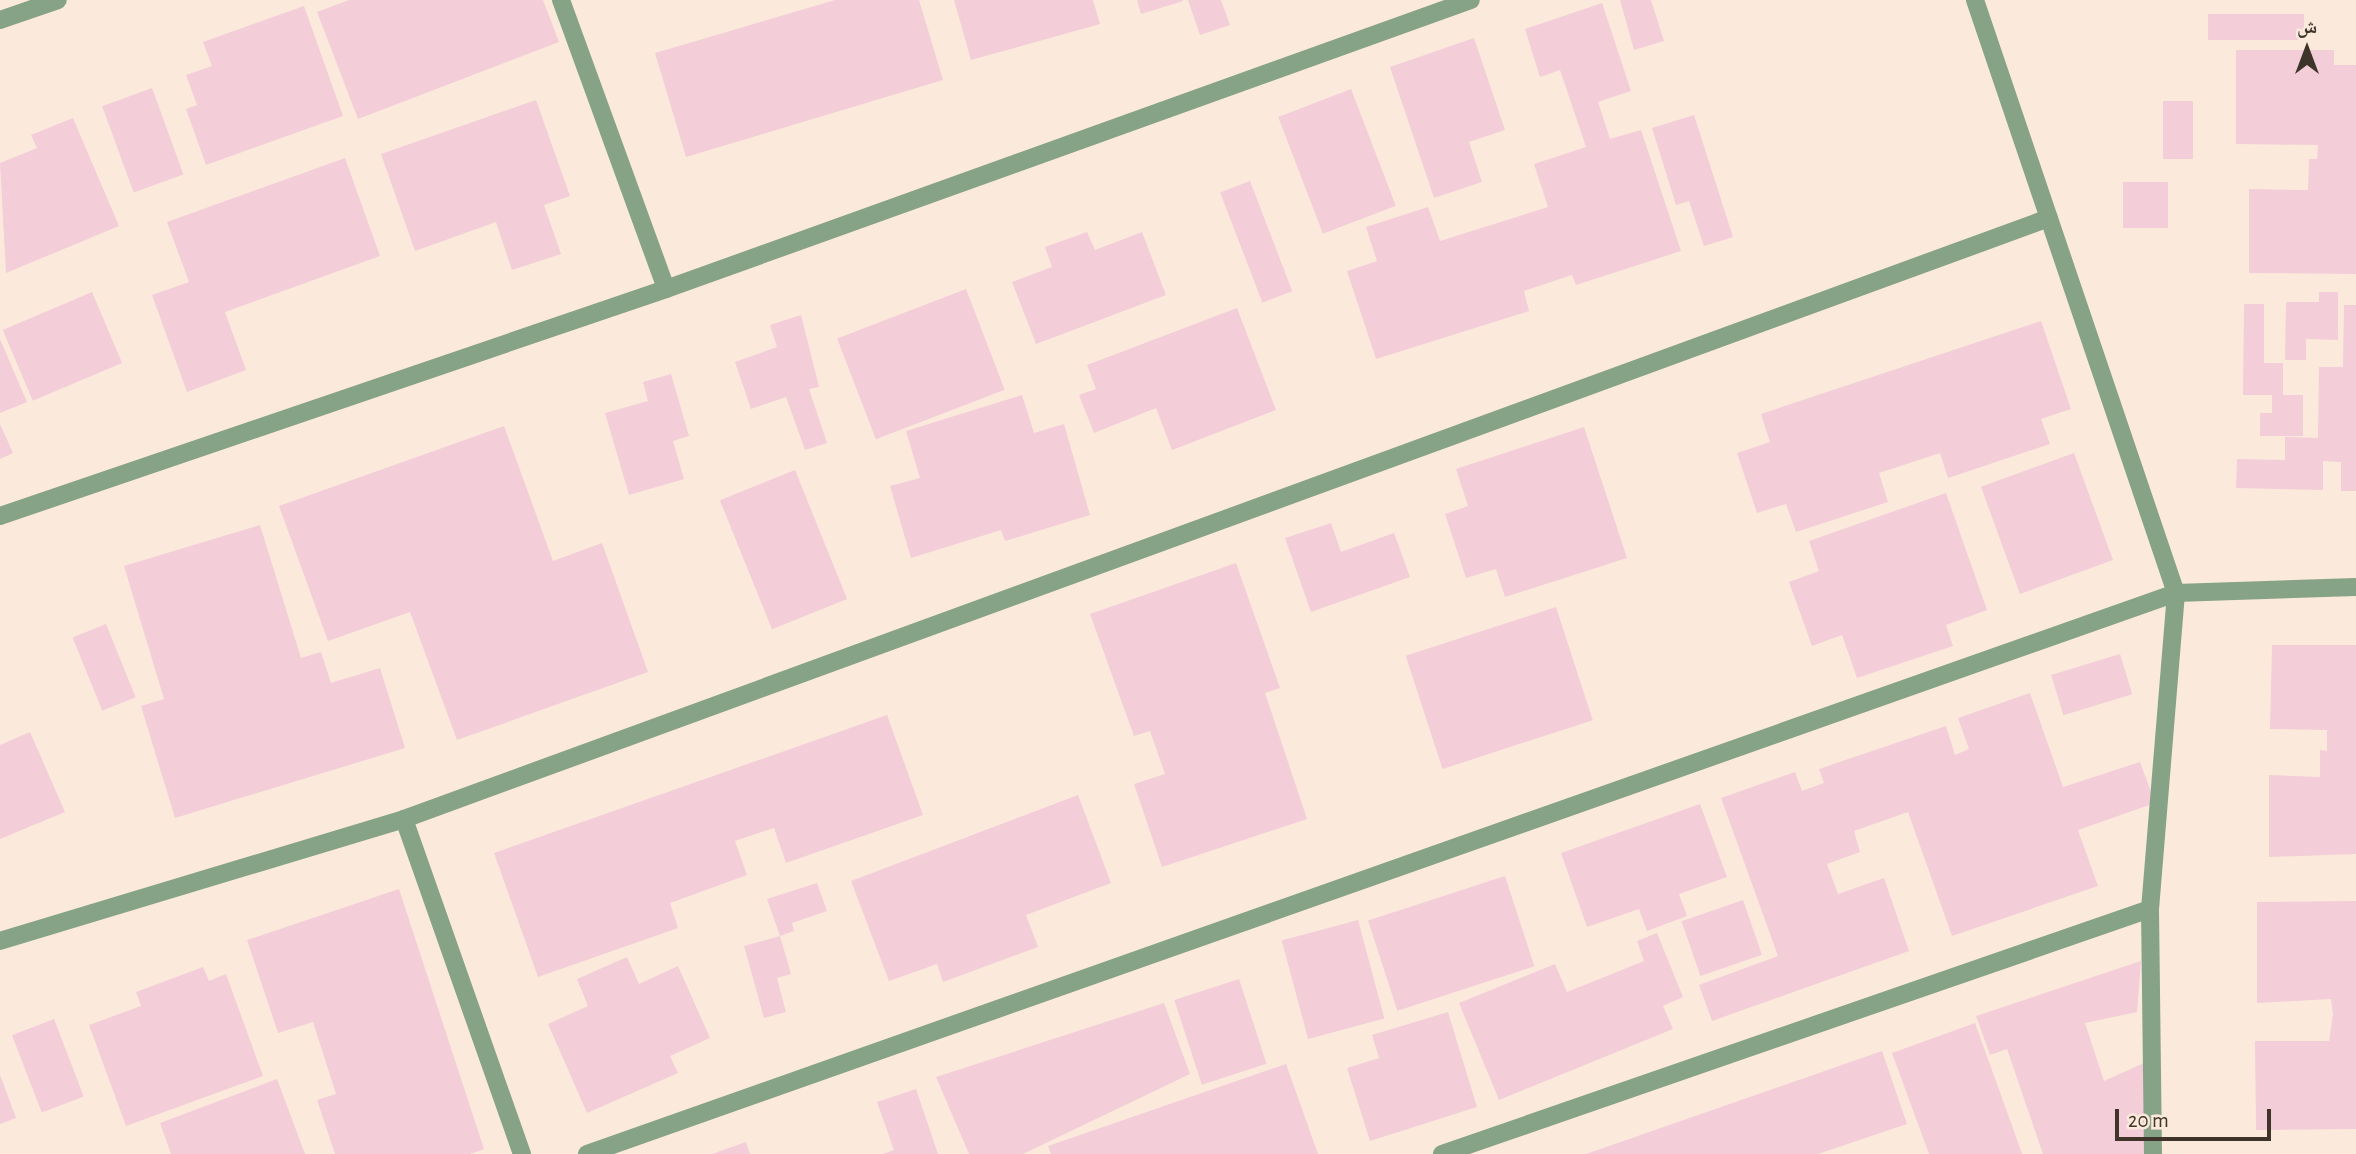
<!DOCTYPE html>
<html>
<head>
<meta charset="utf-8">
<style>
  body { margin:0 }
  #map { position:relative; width:2356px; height:1154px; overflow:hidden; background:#fbeadc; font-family:"Alegreya Sans","Noto Naskh Arabic",sans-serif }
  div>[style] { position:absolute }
  .building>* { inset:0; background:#f3cdd8; transform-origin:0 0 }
  .street>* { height:18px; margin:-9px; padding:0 9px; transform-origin:9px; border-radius:9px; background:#87a387 }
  span { translate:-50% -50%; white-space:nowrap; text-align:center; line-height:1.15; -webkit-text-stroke:5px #fbeadc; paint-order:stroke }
  .north { position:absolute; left:2272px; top:14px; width:70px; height:70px; -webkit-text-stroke:5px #fbeadc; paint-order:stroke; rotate:0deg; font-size:19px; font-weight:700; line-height:28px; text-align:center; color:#3e342a }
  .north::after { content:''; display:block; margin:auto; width:24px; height:32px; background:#3e342a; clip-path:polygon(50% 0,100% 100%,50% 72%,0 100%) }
  .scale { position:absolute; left:2115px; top:1109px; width:156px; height:32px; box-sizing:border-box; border:4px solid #3e342a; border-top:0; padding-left:9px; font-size:21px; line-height:24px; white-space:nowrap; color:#3e342a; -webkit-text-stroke:5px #fbeadc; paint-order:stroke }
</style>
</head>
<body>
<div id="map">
  <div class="building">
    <div style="clip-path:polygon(349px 0,543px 0,559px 42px,358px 119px,317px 12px)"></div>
    <div style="clip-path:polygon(835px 0,919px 0,943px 80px,686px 157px,655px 53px)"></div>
    <div style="clip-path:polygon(954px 0,1093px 0,1100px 24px,971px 60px)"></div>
    <div style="clip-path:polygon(1137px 0,1183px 0,1183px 1px,1141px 14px)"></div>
    <div style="clip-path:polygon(1188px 0,1221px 0,1230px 25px,1200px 35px)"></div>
    <div style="clip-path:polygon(1620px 0,1651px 0,1664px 41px,1634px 50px)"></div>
    <div style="clip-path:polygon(1602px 3px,1631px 91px,1598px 102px,1610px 139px,1641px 130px,1681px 251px,1576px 285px,1572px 275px,1524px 291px,1529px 311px,1376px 359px,1347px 271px,1377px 261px,1366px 227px,1428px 207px,1440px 241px,1548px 207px,1534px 164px,1586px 147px,1560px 70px,1540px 77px,1525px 29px)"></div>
    <div style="clip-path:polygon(304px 6px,343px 116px,206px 165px,186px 109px,197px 105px,186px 75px,212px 66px,203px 42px)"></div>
    <div style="left:2304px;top:14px;width:26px;height:96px;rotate:90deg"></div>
    <div style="clip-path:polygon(1474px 38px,1505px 130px,1469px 142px,1482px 182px,1434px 198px,1390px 67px)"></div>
    <div style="clip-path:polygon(2236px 50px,2334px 50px,2334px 65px,2356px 65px,2356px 274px,2249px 273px,2249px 189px,2308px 190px,2309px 159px,2317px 159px,2318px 145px,2236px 144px)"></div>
    <div style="left:152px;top:88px;width:92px;height:53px;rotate:70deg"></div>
    <div style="left:1351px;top:89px;width:125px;height:78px;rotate:69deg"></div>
    <div style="clip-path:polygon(536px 100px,570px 196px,544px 205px,561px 254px,512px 270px,496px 222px,415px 251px,381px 154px)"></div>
    <div style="left:2163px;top:101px;width:30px;height:58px"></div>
    <div style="clip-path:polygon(1694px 115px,1733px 237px,1704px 246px,1689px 201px,1676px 205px,1652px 128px)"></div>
    <div style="clip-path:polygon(73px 118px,119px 226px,6px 273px,0 163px,37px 148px,31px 135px)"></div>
    <div style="clip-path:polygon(345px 158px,380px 256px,225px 312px,246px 370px,187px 392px,152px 295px,189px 282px,167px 222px)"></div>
    <div style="left:1250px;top:181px;width:118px;height:32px;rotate:69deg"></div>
    <div style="left:2123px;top:182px;width:45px;height:46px"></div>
    <div style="clip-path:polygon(1087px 232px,1095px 250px,1142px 232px,1166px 295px,1036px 344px,1012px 282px,1052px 267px,1045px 247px)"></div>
    <div style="left:966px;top:289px;width:108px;height:138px;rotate:69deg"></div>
    <div style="left:92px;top:292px;width:77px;height:97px;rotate:67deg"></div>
    <div style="clip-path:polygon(2319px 292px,2338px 292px,2338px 340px,2306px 339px,2306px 360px,2285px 360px,2286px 302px,2319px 302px)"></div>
    <div style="clip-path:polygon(2244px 304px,2264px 304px,2264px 363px,2283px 363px,2283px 395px,2303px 395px,2303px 436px,2260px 436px,2260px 413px,2272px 413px,2272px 395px,2243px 395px)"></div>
    <div style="clip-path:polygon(2344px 305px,2356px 305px,2356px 491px,2341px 491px,2341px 462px,2323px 461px,2323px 490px,2236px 488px,2237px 459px,2285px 460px,2285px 437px,2318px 438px,2319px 367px,2343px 367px)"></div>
    <div style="clip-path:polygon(1237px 308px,1276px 410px,1172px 450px,1156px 408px,1094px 433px,1079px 395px,1096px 389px,1087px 365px)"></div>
    <div style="clip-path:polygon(801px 315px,819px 387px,809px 389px,827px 443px,805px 450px,786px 397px,751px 409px,735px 362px,777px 347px,770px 325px)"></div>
    <div style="clip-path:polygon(2041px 321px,2071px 409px,2041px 419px,2050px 444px,1948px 478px,1940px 453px,1879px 473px,1888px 502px,1796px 532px,1786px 504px,1757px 513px,1737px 453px,1770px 442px,1761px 414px)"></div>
    <div style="clip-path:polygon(0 339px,27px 402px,0 413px)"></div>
    <div style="clip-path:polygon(671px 374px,689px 436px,673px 441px,684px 479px,629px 495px,605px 413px,648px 401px,643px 382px)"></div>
    <div style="clip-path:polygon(1022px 395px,1034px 433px,1064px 424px,1090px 515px,1005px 541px,1001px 530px,911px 558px,890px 486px,920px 478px,906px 431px)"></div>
    <div style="clip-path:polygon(0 424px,13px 453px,0 459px)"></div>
    <div style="clip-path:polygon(504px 426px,553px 561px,602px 543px,648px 672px,457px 740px,410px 612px,328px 641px,279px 506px)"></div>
    <div style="clip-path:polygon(1584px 427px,1627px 558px,1505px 597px,1496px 569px,1466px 578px,1445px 514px,1468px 506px,1456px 469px)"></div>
    <div style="left:2074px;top:453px;width:114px;height:99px;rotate:70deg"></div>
    <div style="left:795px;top:470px;width:139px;height:81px;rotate:68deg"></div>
    <div style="clip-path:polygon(1946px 493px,1987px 610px,1946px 625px,1953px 646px,1857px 678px,1842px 635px,1812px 646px,1789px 582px,1819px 571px,1809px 541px)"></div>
    <div style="clip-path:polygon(1331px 523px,1341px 552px,1394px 533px,1410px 577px,1311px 612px,1285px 538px)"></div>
    <div style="clip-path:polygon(260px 525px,301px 658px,321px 652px,331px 683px,380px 668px,405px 748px,175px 818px,141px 706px,164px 699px,124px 566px)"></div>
    <div style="clip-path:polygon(1236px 563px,1280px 688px,1265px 693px,1307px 819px,1162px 867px,1134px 784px,1165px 774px,1150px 731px,1134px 736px,1090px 614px)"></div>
    <div style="left:1556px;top:607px;width:119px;height:158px;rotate:72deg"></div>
    <div style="left:106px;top:624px;width:79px;height:36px;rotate:68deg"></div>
    <div style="clip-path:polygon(2272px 645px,2356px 645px,2356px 854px,2269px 857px,2269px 775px,2320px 777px,2320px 750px,2327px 751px,2327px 730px,2270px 729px)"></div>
    <div style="left:2120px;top:654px;width:42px;height:72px;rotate:73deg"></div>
    <div style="clip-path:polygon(2030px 693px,2063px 787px,2140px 762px,2155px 803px,2078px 830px,2098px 886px,1952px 936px,1908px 812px,1854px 831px,1860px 852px,1827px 864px,1838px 894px,1884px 878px,1909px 951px,1712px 1021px,1699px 985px,1778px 956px,1721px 798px,1795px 772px,1802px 791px,1824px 783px,1819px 769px,1946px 726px,1955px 755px,1969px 749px,1958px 718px)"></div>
    <div style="clip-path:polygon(887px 715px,923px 815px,786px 863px,774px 828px,735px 841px,747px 875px,670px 903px,678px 928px,538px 977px,494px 853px)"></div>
    <div style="clip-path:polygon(30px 732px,65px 812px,0 839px,0 745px)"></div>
    <div style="clip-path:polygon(1078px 795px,1111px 883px,1026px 915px,1038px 947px,943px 982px,937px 964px,889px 981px,851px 881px)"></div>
    <div style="clip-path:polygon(1700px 804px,1727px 877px,1679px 894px,1687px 916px,1647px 931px,1639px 909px,1587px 927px,1561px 853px)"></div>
    <div style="left:1505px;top:876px;width:95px;height:144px;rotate:72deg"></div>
    <div style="clip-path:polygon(817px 883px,827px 911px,792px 923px,794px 931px,780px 936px,767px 899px)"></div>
    <div style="clip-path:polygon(399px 889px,484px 1149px,470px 1154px,335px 1154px,317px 1100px,336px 1094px,313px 1022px,278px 1033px,247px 940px)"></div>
    <div style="left:1743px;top:900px;width:58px;height:65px;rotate:71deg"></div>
    <div style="clip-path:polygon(2356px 901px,2356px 1129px,2256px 1130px,2255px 1041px,2329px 1041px,2333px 1015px,2331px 999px,2257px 1003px,2257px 902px)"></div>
    <div style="left:1358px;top:920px;width:102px;height:79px;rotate:75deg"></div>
    <div style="clip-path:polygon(1657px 933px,1683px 997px,1663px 1006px,1673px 1029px,1499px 1100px,1459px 1003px,1555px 964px,1567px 992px,1644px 961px,1637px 941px)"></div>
    <div style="clip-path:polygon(780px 936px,791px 974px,777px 978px,786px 1012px,764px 1018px,744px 946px)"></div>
    <div style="clip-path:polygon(627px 957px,639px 984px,678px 966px,710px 1038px,670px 1056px,678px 1073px,587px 1113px,548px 1024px,588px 1006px,577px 979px)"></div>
    <div style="clip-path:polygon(2141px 961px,2137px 1012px,2085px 1023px,2104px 1081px,2144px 1063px,2145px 1154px,2043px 1154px,2007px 1049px,1990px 1055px,1976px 1016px)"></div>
    <div style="clip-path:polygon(203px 967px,209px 981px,226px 974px,263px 1076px,126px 1126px,89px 1025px,141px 1006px,136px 992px)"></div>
    <div style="left:1239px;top:979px;width:89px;height:68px;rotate:72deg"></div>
    <div style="clip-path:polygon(1164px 1003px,1190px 1074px,1023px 1154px,969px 1154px,936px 1077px)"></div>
    <div style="clip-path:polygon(1448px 1012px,1477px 1107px,1370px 1141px,1347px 1068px,1379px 1058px,1372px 1035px)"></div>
    <div style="left:54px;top:1019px;width:83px;height:45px;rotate:69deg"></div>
    <div style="clip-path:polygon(1975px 1023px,2015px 1134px,2022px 1154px,1929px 1154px,1892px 1053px)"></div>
    <div style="clip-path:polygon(1882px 1051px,1907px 1124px,1818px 1154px,1586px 1154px)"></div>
    <div style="clip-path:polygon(1286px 1064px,1318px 1154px,1051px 1154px,1048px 1146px)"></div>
    <div style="clip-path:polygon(0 1075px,16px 1118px,0 1124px)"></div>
    <div style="clip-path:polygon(277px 1079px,305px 1154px,171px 1154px,160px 1123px)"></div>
    <div style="clip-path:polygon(916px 1089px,938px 1154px,883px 1154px,894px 1150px,877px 1102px)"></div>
    <div style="clip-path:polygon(746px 1142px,750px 1154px,712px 1154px)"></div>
  </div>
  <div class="street">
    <div style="left:561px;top:0;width:307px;rotate:70deg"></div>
    <div style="left:1975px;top:0;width:626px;rotate:71.28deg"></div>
    <div style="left:2176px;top:593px;width:317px;rotate:94.7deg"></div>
    <div style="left:2150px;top:909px;width:245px;rotate:89.3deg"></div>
    <div style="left:0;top:20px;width:61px;rotate:-19deg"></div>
    <div style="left:0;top:516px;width:704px;rotate:-18.82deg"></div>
    <div style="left:666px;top:289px;width:855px;rotate:-19.75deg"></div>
    <div style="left:404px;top:819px;width:355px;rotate:70.6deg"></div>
    <div style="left:0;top:941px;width:422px;rotate:-16.8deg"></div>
    <div style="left:404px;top:819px;width:1751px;rotate:-20.07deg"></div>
    <div style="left:587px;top:1154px;width:1685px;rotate:-19.45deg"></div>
    <div style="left:2176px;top:593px;width:180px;rotate:-1.9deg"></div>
    <div style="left:1442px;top:1154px;width:749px;rotate:-19.09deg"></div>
  </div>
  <div class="north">ش</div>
  <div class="scale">20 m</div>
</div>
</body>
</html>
